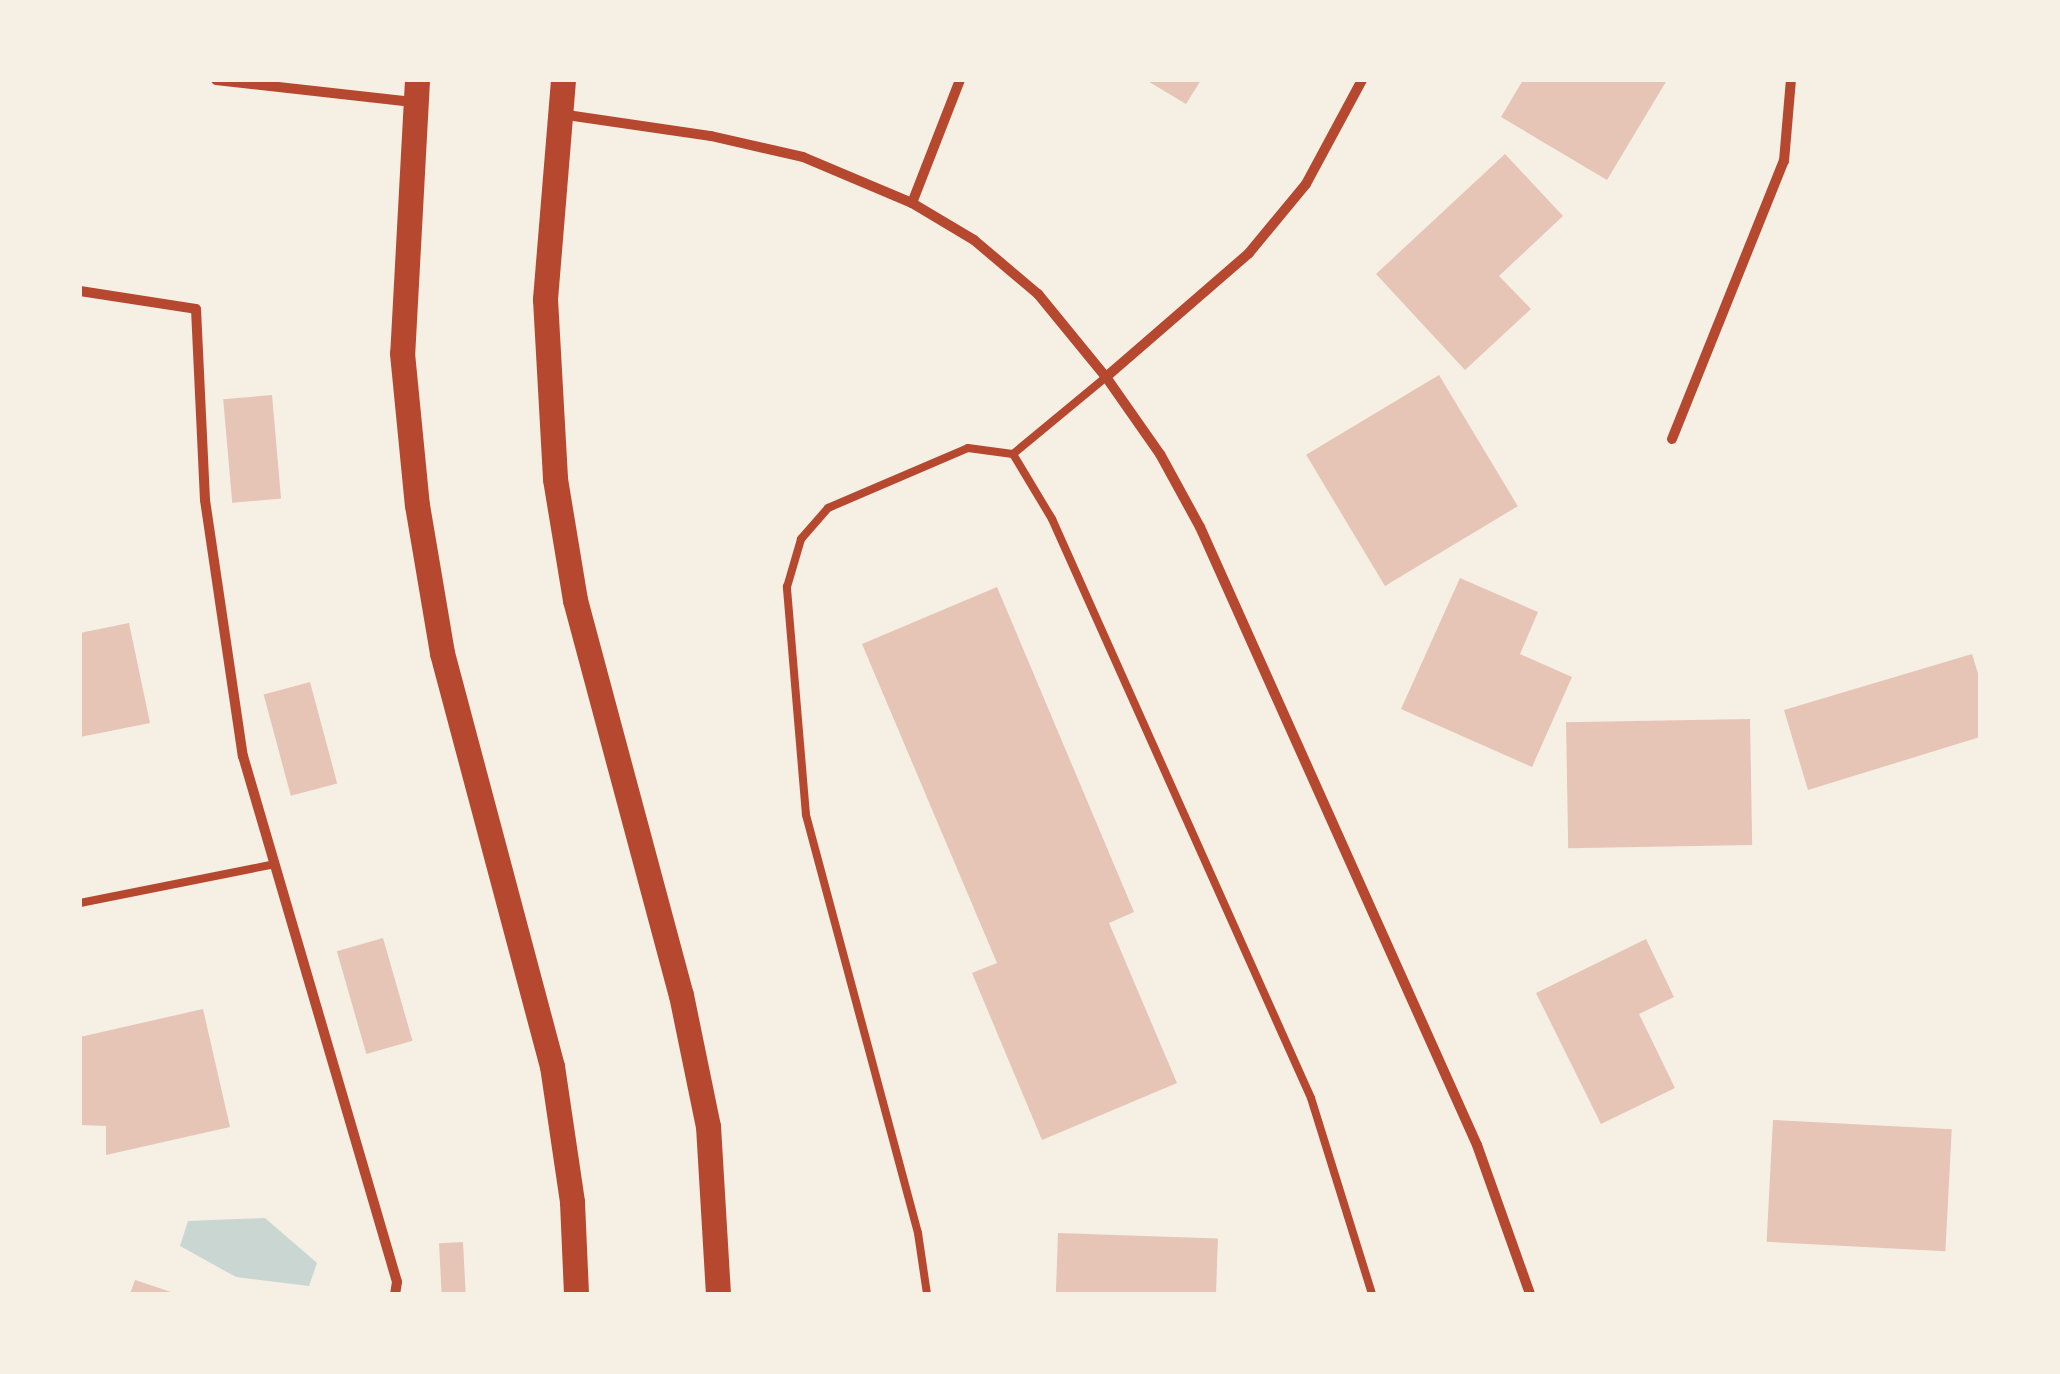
<!DOCTYPE html>
<html>
<head>
<meta charset="utf-8">
<style>
  body { margin:0 }
  #map { position:relative; width:2060px; height:1374px; overflow:hidden; background:#f6efe4; font-family:"DejaVu Sans",sans-serif }
  div>[style] { position:absolute }
  .water>* { inset:0; background:#c9d6d2 }
  .building>* { inset:0; background:#e6c5b7; transform-origin:0 0 }
  .service>* { height:8px; margin:-4px; padding:0 4px; transform-origin:4px; border-radius:4px; background:#b5482f }
  .minor>* { height:10px; margin:-5px; padding:0 5px; transform-origin:5px; border-radius:5px; background:#b5482f }
  .primary>* { height:25px; margin:-12.5px; padding:0 12.5px; transform-origin:12.5px; border-radius:12.5px; background:#b5482f }
  span { translate:-50% -50%; white-space:nowrap; text-align:center; line-height:1.15; -webkit-text-stroke:8px #f6efe4; paint-order:stroke }
  .frame { position:absolute; inset:0; border:82px solid #f6efe4; pointer-events:none }
</style>
</head>
<body>
<div id="map">
  <div class="water">
    <div style="clip-path:polygon(265px 1218px,317px 1263px,309px 1286px,236px 1277px,180px 1246px,188px 1221px)"></div>
  </div>
  <div class="building">
    <div style="clip-path:polygon(1146px 80px,1201px 80px,1186px 104px)"></div>
    <div style="clip-path:polygon(1523px 80px,1667px 80px,1607px 180px,1501px 117px)"></div>
    <div style="clip-path:polygon(1505px 154px,1563px 216px,1499px 276px,1531px 309px,1465px 370px,1376px 274px)"></div>
    <div style="left:1439px;top:375px;width:153px;height:155px;rotate:59deg"></div>
    <div style="left:272px;top:395px;width:104px;height:49px;rotate:85deg"></div>
    <div style="clip-path:polygon(1460px 578px,1538px 612px,1520px 654px,1572px 677px,1532px 767px,1401px 709px)"></div>
    <div style="clip-path:polygon(997px 587px,1134px 912px,1109px 923px,1177px 1083px,1042px 1140px,972px 973px,997px 963px,862px 644px)"></div>
    <div style="clip-path:polygon(129px 623px,150px 723px,80px 737px,80px 633px)"></div>
    <div style="clip-path:polygon(1972px 654px,1980px 680px,1980px 737px,1808px 790px,1784px 710px)"></div>
    <div style="left:310px;top:682px;width:105px;height:48px;rotate:75deg"></div>
    <div style="left:1750px;top:719px;width:126px;height:184px;rotate:89deg"></div>
    <div style="left:383px;top:938px;width:107px;height:48px;rotate:74deg"></div>
    <div style="clip-path:polygon(1646px 939px,1674px 997px,1639px 1014px,1675px 1088px,1601px 1124px,1536px 993px)"></div>
    <div style="clip-path:polygon(203px 1009px,230px 1127px,106px 1155px,106px 1126px,80px 1125px,80px 1037px)"></div>
    <div style="left:1773px;top:1120px;width:179px;height:122px;rotate:3deg"></div>
    <div style="left:1058px;top:1233px;width:160px;height:61px;rotate:2deg"></div>
    <div style="left:463px;top:1242px;width:52px;height:24px;rotate:87deg"></div>
    <div style="clip-path:polygon(135px 1280px,174px 1293px,174px 1294px,130px 1294px)"></div>
  </div>
  <div class="service">
    <div style="left:1013px;top:454px;width:76px;rotate:59deg"></div>
    <div style="left:1052px;top:519px;width:634px;rotate:65.9deg"></div>
    <div style="left:1311px;top:1098px;width:205px;rotate:72.7deg"></div>
    <div style="left:80px;top:903px;width:199px;rotate:-11.3deg"></div>
    <div style="left:927px;top:1294px;width:62px;rotate:-98.4deg"></div>
    <div style="left:918px;top:1233px;width:433px;rotate:-105deg"></div>
    <div style="left:806px;top:815px;width:229px;rotate:-94.8deg"></div>
    <div style="left:787px;top:587px;width:50px;rotate:-73.7deg"></div>
    <div style="left:801px;top:539px;width:41px;rotate:-48.9deg"></div>
    <div style="left:828px;top:508px;width:152px;rotate:-23.2deg"></div>
    <div style="left:968px;top:448px;width:45px;rotate:7.6deg"></div>
    <div style="left:1013px;top:454px;width:121px;rotate:-39.6deg"></div>
  </div>
  <div class="minor">
    <div style="left:216px;top:80px;width:198px;rotate:6.4deg"></div>
    <div style="left:560px;top:114px;width:153px;rotate:8.3deg"></div>
    <div style="left:711px;top:136px;width:94px;rotate:12.9deg"></div>
    <div style="left:803px;top:157px;width:118px;rotate:22.9deg"></div>
    <div style="left:912px;top:203px;width:72px;rotate:30.8deg"></div>
    <div style="left:974px;top:240px;width:84px;rotate:40.2deg"></div>
    <div style="left:1038px;top:294px;width:107px;rotate:50.7deg"></div>
    <div style="left:1106px;top:377px;width:94px;rotate:55deg"></div>
    <div style="left:1160px;top:454px;width:83px;rotate:61.3deg"></div>
    <div style="left:1200px;top:527px;width:677px;rotate:65.86deg"></div>
    <div style="left:1477px;top:1145px;width:158px;rotate:70.4deg"></div>
    <div style="left:912px;top:203px;width:132px;rotate:-68.7deg"></div>
    <div style="left:80px;top:291px;width:117px;rotate:8.8deg"></div>
    <div style="left:196px;top:309px;width:191px;rotate:87.3deg"></div>
    <div style="left:205px;top:500px;width:259px;rotate:81.6deg"></div>
    <div style="left:243px;top:756px;width:548px;rotate:73.68deg"></div>
    <div style="left:397px;top:1282px;width:12px;rotate:99deg"></div>
    <div style="left:1106px;top:377px;width:189px;rotate:-40.9deg"></div>
    <div style="left:1249px;top:253px;width:89px;rotate:-50.4deg"></div>
    <div style="left:1306px;top:184px;width:118px;rotate:-61.7deg"></div>
    <div style="left:1672px;top:439px;width:300px;rotate:-68.1deg"></div>
    <div style="left:1784px;top:161px;width:81px;rotate:-85.1deg"></div>
  </div>
  <div class="primary">
    <div style="left:417px;top:80px;width:273px;rotate:93.1deg"></div>
    <div style="left:402px;top:353px;width:153px;rotate:84.4deg"></div>
    <div style="left:417px;top:505px;width:150px;rotate:80.4deg"></div>
    <div style="left:442px;top:653px;width:427px;rotate:75.1deg"></div>
    <div style="left:552px;top:1066px;width:137px;rotate:81.6deg"></div>
    <div style="left:572px;top:1202px;width:92px;rotate:87.5deg"></div>
    <div style="left:563px;top:80px;width:220px;rotate:94.7deg"></div>
    <div style="left:545px;top:299px;width:180px;rotate:86.8deg"></div>
    <div style="left:555px;top:479px;width:123px;rotate:80.6deg"></div>
    <div style="left:575px;top:600px;width:409px;rotate:75deg"></div>
    <div style="left:681px;top:995px;width:134px;rotate:78.4deg"></div>
    <div style="left:708px;top:1126px;width:168px;rotate:86.6deg"></div>
  </div>
  <div class="frame"></div>
</div>
</body>
</html>
